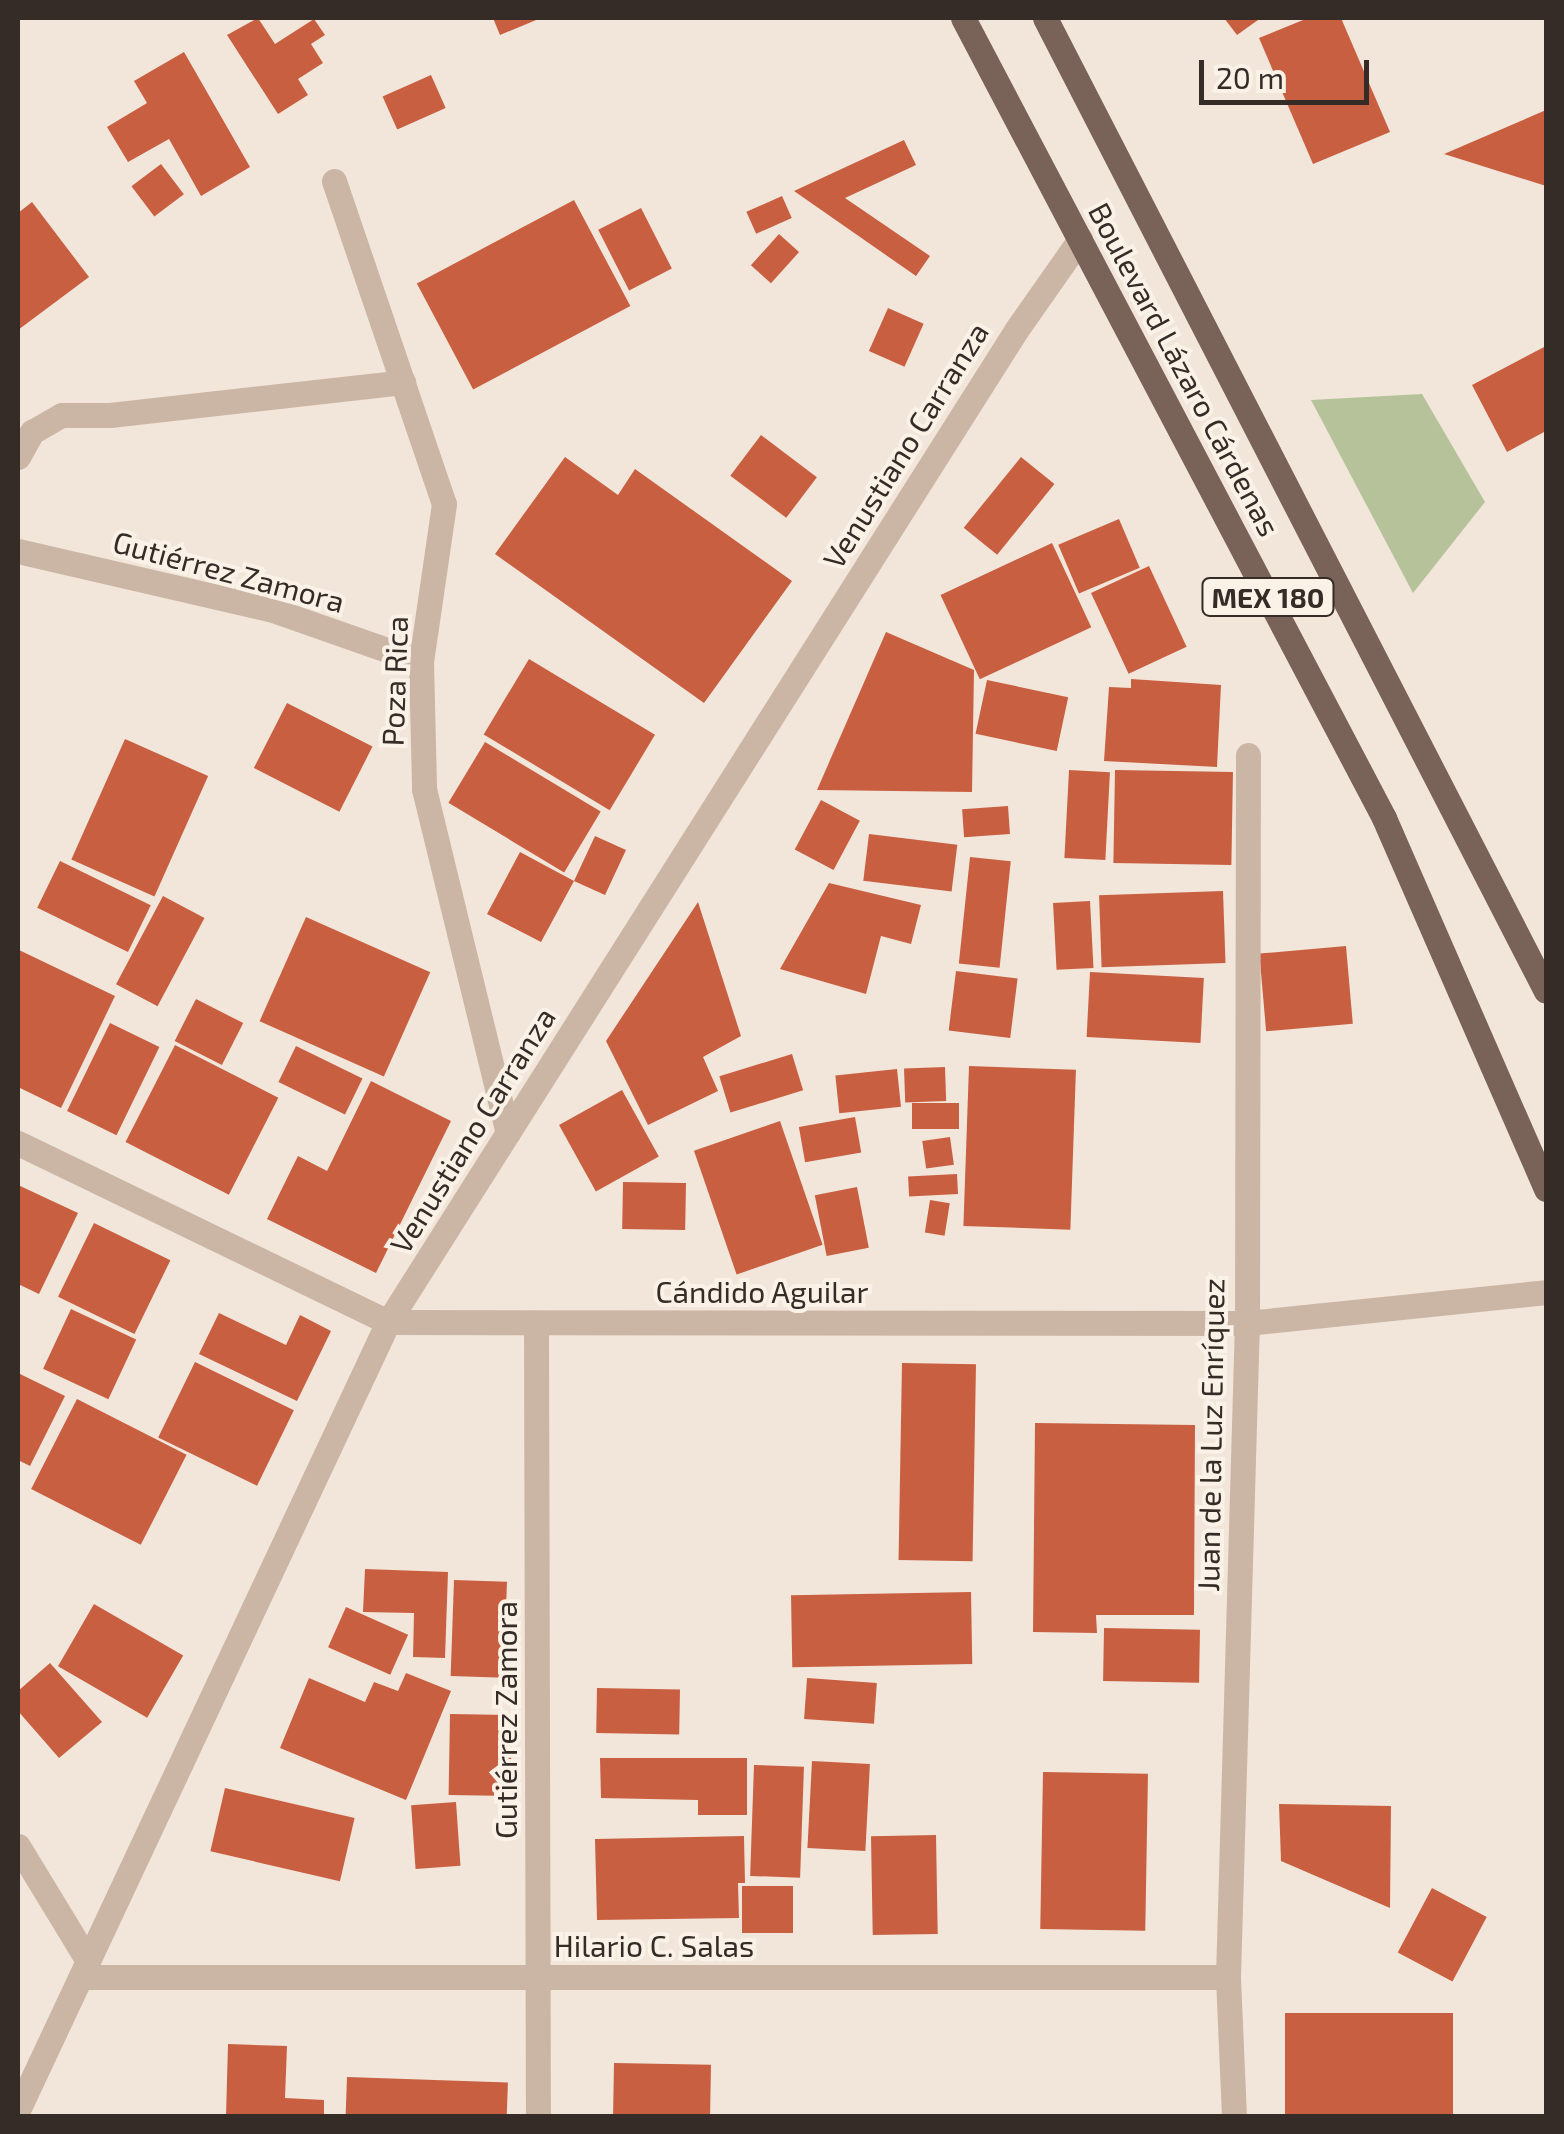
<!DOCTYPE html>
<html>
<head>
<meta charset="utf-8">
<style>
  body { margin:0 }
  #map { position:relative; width:1564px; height:2134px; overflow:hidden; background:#f2e6da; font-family:"Exo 2",sans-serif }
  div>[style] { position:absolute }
  .green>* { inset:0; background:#b5c29a }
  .building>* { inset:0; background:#c95f41; transform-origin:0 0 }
  .street>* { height:25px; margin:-12.5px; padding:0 12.5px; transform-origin:12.5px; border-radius:12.5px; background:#cbb6a6 }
  .primary>* { height:25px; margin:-12.5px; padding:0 12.5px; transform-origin:12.5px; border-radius:12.5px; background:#796258 }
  span { translate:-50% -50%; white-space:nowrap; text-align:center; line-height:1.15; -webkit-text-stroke:8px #faf1e7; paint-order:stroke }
  .shield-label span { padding:2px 8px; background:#faf1e7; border:2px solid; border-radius:8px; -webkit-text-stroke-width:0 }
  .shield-label { font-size:28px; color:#362c27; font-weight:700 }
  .street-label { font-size:30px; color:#362c27 }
  .frame { position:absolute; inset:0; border:20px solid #362c27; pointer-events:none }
  .scale { position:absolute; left:1199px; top:60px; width:170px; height:45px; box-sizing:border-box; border:5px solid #362c27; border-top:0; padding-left:12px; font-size:30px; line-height:35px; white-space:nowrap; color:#362c27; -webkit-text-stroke:8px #faf1e7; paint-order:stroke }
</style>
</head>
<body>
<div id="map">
  <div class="green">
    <div style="clip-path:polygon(1422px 394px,1485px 502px,1413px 593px,1311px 400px)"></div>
  </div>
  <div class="building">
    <div style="clip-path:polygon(258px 18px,275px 44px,314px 19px,325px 35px,311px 44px,323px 63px,298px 79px,308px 95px,278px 114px,227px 35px)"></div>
    <div style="clip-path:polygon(493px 18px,541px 18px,500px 35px)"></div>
    <div style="clip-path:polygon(1224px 18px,1256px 18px,1258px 20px,1237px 35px)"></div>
    <div style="clip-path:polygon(1308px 18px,1341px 18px,1390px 132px,1313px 164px,1259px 38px)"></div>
    <div style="clip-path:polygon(184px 52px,250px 167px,201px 196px,169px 139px,128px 162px,107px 127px,147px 103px,134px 81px)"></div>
    <div style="left:431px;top:75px;width:36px;height:53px;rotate:66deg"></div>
    <div style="clip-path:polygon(1546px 110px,1546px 186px,1444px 154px)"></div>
    <div style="clip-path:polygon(904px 140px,916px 165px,845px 198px,930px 256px,916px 276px,794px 191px)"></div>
    <div style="left:161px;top:164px;width:38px;height:37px;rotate:53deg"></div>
    <div style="left:782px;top:196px;width:24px;height:39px;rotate:66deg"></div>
    <div style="left:574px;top:200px;width:120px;height:178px;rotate:62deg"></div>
    <div style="clip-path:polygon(32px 202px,89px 277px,18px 330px,18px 213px)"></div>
    <div style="left:641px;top:208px;width:68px;height:48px;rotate:63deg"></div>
    <div style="left:779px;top:234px;width:27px;height:42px;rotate:42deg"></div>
    <div style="left:888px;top:308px;width:39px;height:47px;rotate:24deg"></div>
    <div style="clip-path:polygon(1546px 346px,1546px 431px,1507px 452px,1472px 385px)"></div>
    <div style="left:761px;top:435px;width:70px;height:51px;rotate:37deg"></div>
    <div style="clip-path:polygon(565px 457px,618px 495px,635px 469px,792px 581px,704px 703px,495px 554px)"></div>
    <div style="left:1021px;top:457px;width:43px;height:91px;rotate:39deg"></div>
    <div style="left:1119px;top:519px;width:53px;height:66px;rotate:67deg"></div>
    <div style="left:1052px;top:543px;width:93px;height:123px;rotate:65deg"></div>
    <div style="left:1149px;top:566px;width:89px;height:64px;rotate:65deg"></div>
    <div style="clip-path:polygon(886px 632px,974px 670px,972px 792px,817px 790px)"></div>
    <div style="left:529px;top:659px;width:147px;height:88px;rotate:31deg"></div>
    <div style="clip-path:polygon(1131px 679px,1221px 685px,1217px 767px,1104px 761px,1109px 687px,1131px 688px)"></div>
    <div style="left:987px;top:680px;width:83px;height:55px;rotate:12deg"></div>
    <div style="left:287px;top:703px;width:96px;height:73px;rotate:27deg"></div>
    <div style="left:125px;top:739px;width:91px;height:132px;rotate:24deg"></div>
    <div style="left:485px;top:742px;width:135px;height:71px;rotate:31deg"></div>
    <div style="left:1069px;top:770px;width:41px;height:88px;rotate:3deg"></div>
    <div style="left:1115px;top:770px;width:118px;height:93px;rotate:1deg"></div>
    <div style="left:821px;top:800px;width:44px;height:56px;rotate:28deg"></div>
    <div style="left:1008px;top:806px;width:28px;height:46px;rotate:86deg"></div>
    <div style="left:869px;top:834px;width:89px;height:47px;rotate:7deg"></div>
    <div style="clip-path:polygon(595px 836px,626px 850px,605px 895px,574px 881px,541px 942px,487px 914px,520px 852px,574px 881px)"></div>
    <div style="left:970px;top:857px;width:41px;height:107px;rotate:6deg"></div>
    <div style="left:60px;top:861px;width:101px;height:52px;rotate:26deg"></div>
    <div style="clip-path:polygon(829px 883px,921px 905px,911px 944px,881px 936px,866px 994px,780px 969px)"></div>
    <div style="left:1223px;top:891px;width:72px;height:124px;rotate:88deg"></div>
    <div style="left:163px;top:896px;width:47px;height:100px;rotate:28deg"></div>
    <div style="left:1090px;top:901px;width:67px;height:37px;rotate:87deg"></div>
    <div style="clip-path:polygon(698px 902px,741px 1036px,703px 1057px,718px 1091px,648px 1125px,606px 1041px)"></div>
    <div style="left:306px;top:917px;width:136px;height:114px;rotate:24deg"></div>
    <div style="left:1346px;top:946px;width:78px;height:87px;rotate:85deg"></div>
    <div style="clip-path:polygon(19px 950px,115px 996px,61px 1108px,18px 1087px)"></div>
    <div style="left:956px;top:971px;width:62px;height:60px;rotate:7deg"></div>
    <div style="left:1090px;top:972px;width:114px;height:65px;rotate:3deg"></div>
    <div style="left:196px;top:999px;width:53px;height:47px;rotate:27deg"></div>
    <div style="left:110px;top:1023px;width:55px;height:98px;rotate:26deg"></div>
    <div style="left:175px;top:1045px;width:116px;height:109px;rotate:27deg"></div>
    <div style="left:296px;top:1046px;width:74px;height:40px;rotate:26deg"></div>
    <div style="left:792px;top:1054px;width:38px;height:76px;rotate:73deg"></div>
    <div style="left:969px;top:1066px;width:107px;height:160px;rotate:2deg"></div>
    <div style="left:945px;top:1067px;width:34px;height:41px;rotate:88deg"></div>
    <div style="left:897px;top:1069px;width:38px;height:62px;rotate:84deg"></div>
    <div style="clip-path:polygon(371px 1081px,451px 1121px,376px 1273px,267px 1219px,298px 1156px,327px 1171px)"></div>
    <div style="left:622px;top:1090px;width:76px;height:72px;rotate:61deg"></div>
    <div style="left:959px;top:1103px;width:26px;height:47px;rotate:90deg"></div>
    <div style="left:855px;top:1117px;width:36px;height:57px;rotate:80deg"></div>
    <div style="left:780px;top:1121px;width:131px;height:91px;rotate:71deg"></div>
    <div style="left:950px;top:1137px;width:28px;height:28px;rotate:82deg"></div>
    <div style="left:957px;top:1174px;width:20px;height:49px;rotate:87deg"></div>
    <div style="left:623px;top:1182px;width:63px;height:47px;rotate:1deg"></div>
    <div style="clip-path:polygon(18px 1185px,78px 1213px,39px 1294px,18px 1284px)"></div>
    <div style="left:857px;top:1187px;width:62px;height:43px;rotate:79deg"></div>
    <div style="left:930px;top:1200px;width:20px;height:33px;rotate:9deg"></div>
    <div style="left:94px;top:1223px;width:85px;height:82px;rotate:26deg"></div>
    <div style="left:71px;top:1309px;width:72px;height:66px;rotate:25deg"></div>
    <div style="clip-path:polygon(219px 1313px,286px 1345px,300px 1315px,331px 1331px,297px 1401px,199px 1354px)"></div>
    <div style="left:195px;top:1362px;width:110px;height:84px;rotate:26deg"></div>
    <div style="left:902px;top:1363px;width:74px;height:197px;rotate:1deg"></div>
    <div style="clip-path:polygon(18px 1373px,65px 1396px,30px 1466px,18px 1460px)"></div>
    <div style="left:77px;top:1399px;width:123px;height:101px;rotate:27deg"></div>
    <div style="clip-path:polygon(1035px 1423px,1195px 1425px,1194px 1615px,1096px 1615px,1097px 1633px,1033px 1632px)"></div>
    <div style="clip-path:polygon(365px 1569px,448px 1572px,445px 1658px,413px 1657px,414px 1613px,363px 1612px)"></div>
    <div style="left:454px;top:1580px;width:53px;height:96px;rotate:2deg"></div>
    <div style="left:971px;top:1592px;width:72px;height:180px;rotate:89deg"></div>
    <div style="left:94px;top:1604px;width:103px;height:72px;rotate:30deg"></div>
    <div style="left:346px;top:1607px;width:68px;height:44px;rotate:24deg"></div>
    <div style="left:1104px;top:1628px;width:96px;height:53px;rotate:1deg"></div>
    <div style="clip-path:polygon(50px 1663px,102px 1722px,59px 1758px,18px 1711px,18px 1691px)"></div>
    <div style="clip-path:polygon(406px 1673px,451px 1691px,406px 1800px,280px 1748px,309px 1678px,365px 1702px,374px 1682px,398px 1691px)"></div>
    <div style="left:807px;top:1678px;width:70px;height:41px;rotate:4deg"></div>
    <div style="left:597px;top:1688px;width:83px;height:45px;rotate:1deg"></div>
    <div style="left:450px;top:1714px;width:62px;height:81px;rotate:1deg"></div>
    <div style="clip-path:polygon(600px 1758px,747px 1758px,747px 1815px,698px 1815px,698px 1800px,601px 1798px)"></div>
    <div style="left:812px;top:1761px;width:58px;height:87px;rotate:3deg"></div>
    <div style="left:754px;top:1765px;width:50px;height:111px;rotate:2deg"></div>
    <div style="left:1043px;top:1772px;width:105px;height:157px;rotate:1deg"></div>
    <div style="left:225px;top:1788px;width:133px;height:65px;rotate:13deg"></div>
    <div style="left:456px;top:1802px;width:64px;height:45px;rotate:86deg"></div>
    <div style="clip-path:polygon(1279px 1804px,1391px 1806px,1390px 1908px,1281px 1861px)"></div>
    <div style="left:936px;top:1835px;width:99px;height:65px;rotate:89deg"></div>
    <div style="clip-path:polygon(744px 1836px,745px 1883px,738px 1883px,739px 1918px,597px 1920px,595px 1839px)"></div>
    <div style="left:742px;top:1886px;width:51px;height:47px"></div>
    <div style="left:1432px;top:1888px;width:62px;height:73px;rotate:28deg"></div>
    <div style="left:1453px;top:2013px;width:103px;height:168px;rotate:90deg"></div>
    <div style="clip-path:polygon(228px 2044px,287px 2046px,285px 2098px,324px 2100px,324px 2116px,226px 2116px)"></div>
    <div style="left:614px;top:2063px;width:97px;height:53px;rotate:1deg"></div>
    <div style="left:347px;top:2077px;width:161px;height:39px;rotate:2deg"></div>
  </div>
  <div class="street">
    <div style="left:334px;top:181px;width:341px;rotate:71.2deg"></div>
    <div style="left:444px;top:504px;width:160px;rotate:98.3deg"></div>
    <div style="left:421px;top:662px;width:127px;rotate:88.6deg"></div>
    <div style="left:424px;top:789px;width:354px;rotate:76.3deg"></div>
    <div style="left:18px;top:457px;width:29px;rotate:-61deg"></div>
    <div style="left:32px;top:432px;width:34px;rotate:-30deg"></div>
    <div style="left:62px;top:415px;width:48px"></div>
    <div style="left:110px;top:415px;width:295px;rotate:-6.4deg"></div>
    <div style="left:18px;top:551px;width:259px;rotate:13deg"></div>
    <div style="left:270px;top:609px;width:160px;rotate:19.3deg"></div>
    <div style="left:18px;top:1143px;width:411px;rotate:25.8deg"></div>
    <div style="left:388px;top:1322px;width:859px;rotate:0.07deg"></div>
    <div style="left:1247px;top:1323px;width:301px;rotate:-5.9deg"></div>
    <div style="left:536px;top:1324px;width:792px;rotate:89.86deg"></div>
    <div style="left:18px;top:1846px;width:135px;rotate:58.7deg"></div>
    <div style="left:81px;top:1977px;width:1147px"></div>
    <div style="left:18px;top:2110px;width:871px;rotate:-64.85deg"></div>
    <div style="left:388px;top:1322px;width:1175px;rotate:-57.65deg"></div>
    <div style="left:1017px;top:329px;width:110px;rotate:-55deg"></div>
    <div style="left:1234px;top:2116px;width:139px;rotate:-92.5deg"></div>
    <div style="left:1228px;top:1977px;width:654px;rotate:-88.34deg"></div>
    <div style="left:1247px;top:1323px;width:568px;rotate:-89.9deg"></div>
  </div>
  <div class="primary">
    <div style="left:963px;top:18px;width:904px;rotate:62.24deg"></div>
    <div style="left:1384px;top:818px;width:405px;rotate:66.4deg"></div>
    <div style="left:1045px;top:18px;width:1094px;rotate:62.76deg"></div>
  </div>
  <div class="shield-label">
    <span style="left:1268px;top:597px">MEX 180</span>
  </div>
  <div class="street-label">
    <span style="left:1185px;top:369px;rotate:62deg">Boulevard Lázaro Cárdenas</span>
    <span style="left:905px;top:445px;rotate:-58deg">Venustiano Carranza</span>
    <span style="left:229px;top:571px;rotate:15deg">Gutiérrez Zamora</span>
    <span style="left:394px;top:681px;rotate:-88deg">Poza Rica</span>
    <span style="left:472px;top:1130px;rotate:-58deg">Venustiano Carranza</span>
    <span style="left:762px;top:1291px">Cándido Aguilar</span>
    <span style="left:1210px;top:1435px;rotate:-89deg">Juan de la Luz Enríquez</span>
    <span style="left:505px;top:1720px;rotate:-90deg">Gutiérrez Zamora</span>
    <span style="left:654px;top:1945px">Hilario C. Salas</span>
  </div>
  <div class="frame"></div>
  <div class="scale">20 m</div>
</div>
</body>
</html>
